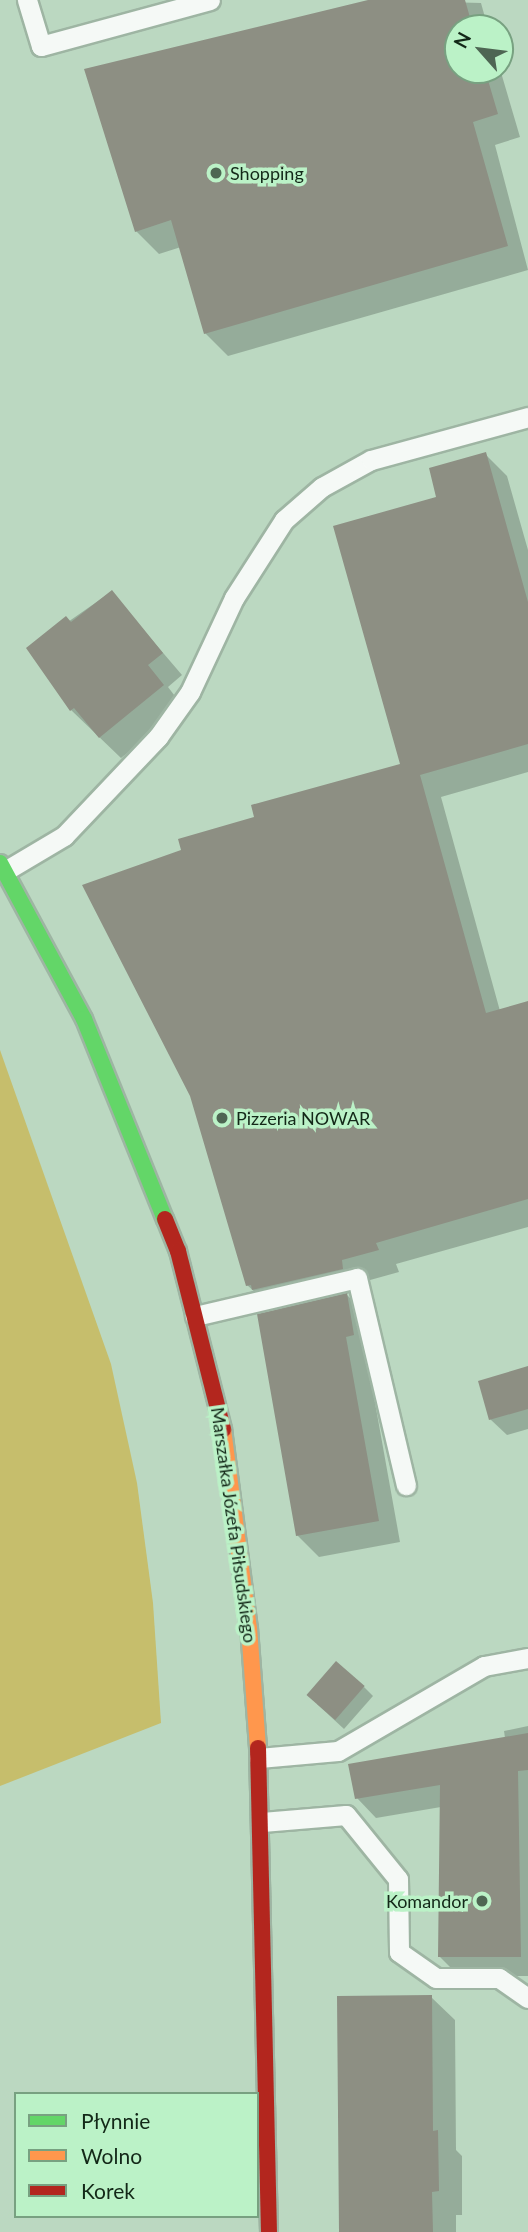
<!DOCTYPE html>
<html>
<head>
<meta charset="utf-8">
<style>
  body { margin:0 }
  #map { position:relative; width:528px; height:2232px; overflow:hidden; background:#bbd8c1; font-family:Lato,sans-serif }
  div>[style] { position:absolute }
  .green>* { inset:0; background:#c6be6c }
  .shadow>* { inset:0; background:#0003 }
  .building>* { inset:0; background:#8d8f83; transform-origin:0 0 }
  .roads { filter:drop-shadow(2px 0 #9eb5a3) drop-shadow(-2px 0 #9eb5a3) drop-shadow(0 2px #9eb5a3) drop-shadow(0 -2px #9eb5a3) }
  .lane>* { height:19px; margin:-9.5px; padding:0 9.5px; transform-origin:9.5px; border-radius:9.5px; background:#f5f9f6 }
  .fast>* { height:16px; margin:-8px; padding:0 8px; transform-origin:8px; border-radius:8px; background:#63d668 }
  .slow>* { height:16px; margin:-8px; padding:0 8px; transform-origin:8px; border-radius:8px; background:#ff974d }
  .jam>* { height:16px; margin:-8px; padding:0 8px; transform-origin:8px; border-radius:8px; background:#b3261e }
  .dots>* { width:19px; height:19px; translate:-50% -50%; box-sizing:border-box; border:4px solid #bbf2c7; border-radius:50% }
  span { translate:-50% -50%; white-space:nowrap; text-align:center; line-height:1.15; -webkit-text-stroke:7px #bbf2c7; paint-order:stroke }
  .poi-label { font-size:18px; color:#132818 }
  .left { translate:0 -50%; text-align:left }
  .right { translate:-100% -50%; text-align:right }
  .street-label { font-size:18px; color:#132818 }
  .legend { position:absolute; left:14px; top:2092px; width:245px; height:126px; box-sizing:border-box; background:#bbf2c7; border:2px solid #78a181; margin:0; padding:9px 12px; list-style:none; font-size:21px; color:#132818 }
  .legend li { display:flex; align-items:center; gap:14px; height:35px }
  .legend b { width:35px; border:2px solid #78a181 }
  .north { position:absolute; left:444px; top:14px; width:70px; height:70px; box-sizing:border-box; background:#bbf2c7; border:2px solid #78a181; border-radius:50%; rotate:298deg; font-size:19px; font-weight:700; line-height:28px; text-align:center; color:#132818 }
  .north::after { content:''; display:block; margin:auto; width:24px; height:32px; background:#4e6653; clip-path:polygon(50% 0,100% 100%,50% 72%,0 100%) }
</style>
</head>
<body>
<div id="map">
  <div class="green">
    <div style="clip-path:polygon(0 1050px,111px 1364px,137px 1483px,153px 1603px,161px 1723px,0 1786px)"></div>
  </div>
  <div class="shadow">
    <div style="clip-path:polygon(376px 0,481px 3px,488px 28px,458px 28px,458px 70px,500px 69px,520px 137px,495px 145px,528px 270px,228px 356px,205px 333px,181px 247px,159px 254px,136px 231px)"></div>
    <div style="clip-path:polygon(485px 454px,507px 476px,528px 550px,528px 772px,441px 797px,500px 1011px,528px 1003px,528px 1227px,396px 1264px,399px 1272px,363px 1282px,364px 1290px,346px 1294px,368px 1316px,367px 1358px,400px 1542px,319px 1557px,297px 1535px,276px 1311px,247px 1285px,183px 851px,257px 818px,403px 765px,438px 499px)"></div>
    <div style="clip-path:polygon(111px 592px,182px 675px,168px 687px,184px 708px,121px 758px,71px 710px,29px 649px)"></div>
    <div style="clip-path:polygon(528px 1368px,528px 1429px,507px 1435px,490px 1419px)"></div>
    <div style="clip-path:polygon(364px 1687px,373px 1696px,344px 1729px,317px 1704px)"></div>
    <div style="clip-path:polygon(528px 1726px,528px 1976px,459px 1976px,439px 1956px,441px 1807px,376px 1818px,357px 1798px,505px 1738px,504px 1731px)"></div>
    <div style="clip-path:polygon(431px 1997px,455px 2020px,456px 2150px,462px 2156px,462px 2215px,456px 2215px,456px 2232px,341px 2232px)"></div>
  </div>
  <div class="building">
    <div style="clip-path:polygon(368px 0,465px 0,473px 28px,458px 28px,458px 70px,485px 70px,498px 114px,473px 122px,508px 246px,204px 334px,171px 220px,135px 232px,84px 69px)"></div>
    <div style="clip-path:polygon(486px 452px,528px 602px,528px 744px,420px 775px,486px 1013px,528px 1001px,528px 1199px,376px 1243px,379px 1250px,342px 1260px,343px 1269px,252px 1290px,251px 1285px,246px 1286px,190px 1096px,82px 885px,181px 850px,178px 839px,254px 817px,251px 805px,400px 764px,333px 526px,436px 497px,429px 468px)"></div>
    <div style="clip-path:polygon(112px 590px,163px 653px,148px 665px,164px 685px,99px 738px,74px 708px,70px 711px,26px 648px,66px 616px,71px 622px)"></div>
    <div style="clip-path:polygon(347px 1293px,354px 1335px,346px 1337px,379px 1521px,296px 1536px,257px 1314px)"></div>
    <div style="clip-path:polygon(528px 1366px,528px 1409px,489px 1420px,478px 1381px)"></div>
    <div style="left:336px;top:1661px;width:38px;height:45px;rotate:41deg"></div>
    <div style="clip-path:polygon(528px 1733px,528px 1770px,518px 1771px,521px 1957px,438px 1957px,440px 1785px,355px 1799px,348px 1764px)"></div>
    <div style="clip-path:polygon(432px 1995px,433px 2131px,438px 2130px,439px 2191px,432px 2192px,433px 2232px,339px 2232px,337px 1996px)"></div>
  </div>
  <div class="roads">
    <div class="lane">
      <div style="left:27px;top:0;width:48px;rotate:73.1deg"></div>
      <div style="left:41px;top:46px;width:175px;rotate:-15.2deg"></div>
      <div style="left:5px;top:871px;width:69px;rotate:-30.7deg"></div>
      <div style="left:64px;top:836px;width:137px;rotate:-46.5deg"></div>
      <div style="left:158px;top:737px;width:55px;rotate:-54.6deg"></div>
      <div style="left:190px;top:692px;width:104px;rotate:-64.9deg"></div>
      <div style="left:234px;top:598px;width:93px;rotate:-57.3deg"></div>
      <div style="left:284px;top:520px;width:50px;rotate:-41deg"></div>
      <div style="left:322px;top:487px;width:56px;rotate:-28.9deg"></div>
      <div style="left:371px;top:460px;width:163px;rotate:-15.3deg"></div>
      <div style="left:195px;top:1316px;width:166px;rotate:-13.2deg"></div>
      <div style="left:357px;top:1278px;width:213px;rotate:76.7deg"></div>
      <div style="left:259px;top:1758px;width:79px;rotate:-5.1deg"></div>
      <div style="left:338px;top:1751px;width:169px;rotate:-30.2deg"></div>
      <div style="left:484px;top:1666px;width:45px;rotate:-10.3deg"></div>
      <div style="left:262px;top:1822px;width:84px;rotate:-4.8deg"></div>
      <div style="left:346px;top:1815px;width:82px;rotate:50.9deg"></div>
      <div style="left:398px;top:1879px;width:73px;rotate:89.2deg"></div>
      <div style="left:399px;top:1952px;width:45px;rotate:35.1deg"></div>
      <div style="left:436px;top:1978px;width:63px"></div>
      <div style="left:499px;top:1978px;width:35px;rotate:35deg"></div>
    </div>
    <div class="fast">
      <div style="left:0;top:863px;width:177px;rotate:61.7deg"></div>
      <div style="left:84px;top:1019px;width:216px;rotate:68deg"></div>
    </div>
    <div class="slow">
      <div style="left:223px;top:1429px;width:201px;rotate:82.6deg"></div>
      <div style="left:249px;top:1628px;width:120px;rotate:85.7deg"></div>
    </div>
    <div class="jam">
      <div style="left:165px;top:1219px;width:35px;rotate:68deg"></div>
      <div style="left:178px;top:1251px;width:184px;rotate:75.8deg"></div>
      <div style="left:258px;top:1748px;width:484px;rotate:88.7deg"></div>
    </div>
  </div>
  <div class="dots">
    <div style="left:216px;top:173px;background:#4e6653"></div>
    <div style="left:222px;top:1118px;background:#4e6653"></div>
    <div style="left:482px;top:1901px;background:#4e6653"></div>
  </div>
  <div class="poi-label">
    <span class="left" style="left:230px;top:173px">Shopping</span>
    <span class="left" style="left:236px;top:1118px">Pizzeria NOWAR</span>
    <span class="right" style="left:468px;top:1901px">Komandor</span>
  </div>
  <div class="street-label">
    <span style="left:234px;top:1525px;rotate:82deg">Marszałka Józefa Piłsudskiego</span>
  </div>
  <ul class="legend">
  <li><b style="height:9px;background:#63d668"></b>Płynnie</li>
  <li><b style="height:9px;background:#ff974d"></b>Wolno</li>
  <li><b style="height:9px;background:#b3261e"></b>Korek</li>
  </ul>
  <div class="north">N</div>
</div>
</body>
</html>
